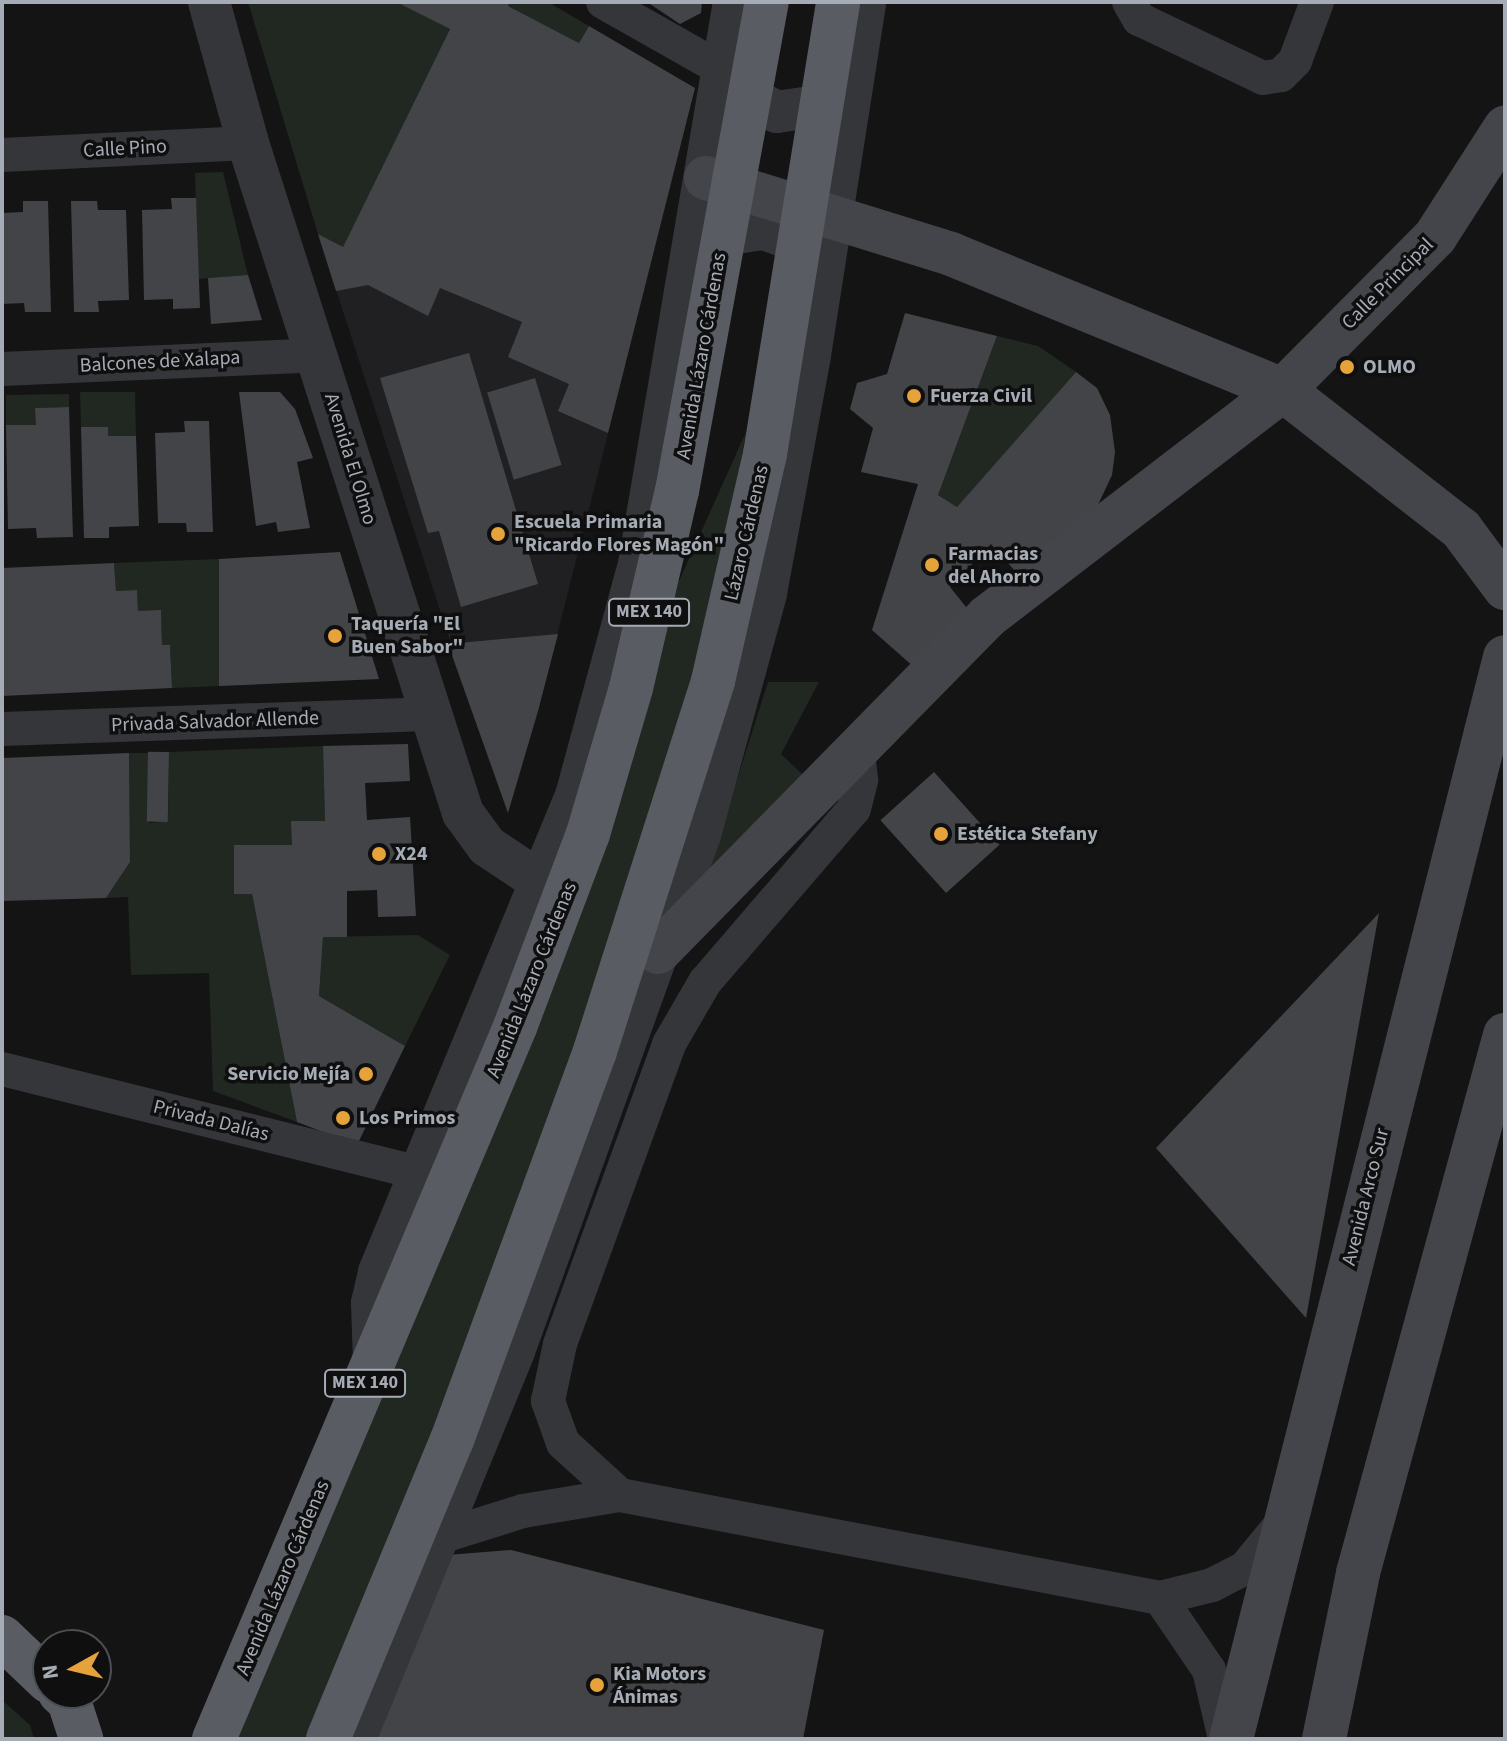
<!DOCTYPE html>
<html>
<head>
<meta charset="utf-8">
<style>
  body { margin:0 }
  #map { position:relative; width:1507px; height:1741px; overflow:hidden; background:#141415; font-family:"Source Sans 3",sans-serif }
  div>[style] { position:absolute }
  .built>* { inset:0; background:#202022 }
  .green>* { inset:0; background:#202821 }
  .building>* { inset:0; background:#434448; transform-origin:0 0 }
  .minor>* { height:34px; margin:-17px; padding:0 17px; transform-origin:17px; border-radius:17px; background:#35363a }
  .tertiary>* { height:42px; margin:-21px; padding:0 21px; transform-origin:21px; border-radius:21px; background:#35363a }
  .secondary>* { height:44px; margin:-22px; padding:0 22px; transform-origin:22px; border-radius:22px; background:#43454a }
  .trunk>* { height:44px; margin:-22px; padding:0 22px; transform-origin:22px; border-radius:22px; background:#595c62 }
  .trunk-bridge>* { height:44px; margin:-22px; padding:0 22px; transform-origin:22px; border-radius:22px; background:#595c62 }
  .dots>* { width:22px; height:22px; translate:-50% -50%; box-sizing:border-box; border:4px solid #0f0f10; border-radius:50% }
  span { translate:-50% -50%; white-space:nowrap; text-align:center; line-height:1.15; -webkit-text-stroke:7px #0f0f10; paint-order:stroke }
  .shield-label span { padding:2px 6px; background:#0f0f10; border:2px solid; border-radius:6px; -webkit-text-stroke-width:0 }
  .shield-label { font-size:18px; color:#a6acb5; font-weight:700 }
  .street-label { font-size:20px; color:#a6acb5 }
  .poi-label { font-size:20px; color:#a6acb5; font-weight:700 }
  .left { translate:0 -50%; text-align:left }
  .right { translate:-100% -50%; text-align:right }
  .frame { position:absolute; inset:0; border:4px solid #a6acb5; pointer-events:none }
  .north { position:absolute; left:32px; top:1629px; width:80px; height:80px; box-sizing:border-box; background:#0f0f10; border:2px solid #4b4e52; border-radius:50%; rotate:262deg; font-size:22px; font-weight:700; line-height:32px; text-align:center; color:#a6acb5 }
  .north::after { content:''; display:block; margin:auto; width:28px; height:36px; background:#e6a23b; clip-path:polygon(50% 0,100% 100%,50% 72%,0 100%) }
</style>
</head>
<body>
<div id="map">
  <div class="built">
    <div style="clip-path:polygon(318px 234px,625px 366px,538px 711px,475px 718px)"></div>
  </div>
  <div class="green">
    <div style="clip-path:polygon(248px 2px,396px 2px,450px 29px,343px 247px,318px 234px)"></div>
    <div style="clip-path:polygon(510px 2px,548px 2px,589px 26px,579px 43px,508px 6px)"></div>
    <div style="clip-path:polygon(223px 172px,248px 275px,198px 279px,195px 173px)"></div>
    <div style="clip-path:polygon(997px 336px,1038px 346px,1076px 372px,957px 507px,938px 495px)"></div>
    <div style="clip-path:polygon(80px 392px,135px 392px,136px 436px,108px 436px,108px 427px,81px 427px)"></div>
    <div style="clip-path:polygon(69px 394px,69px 407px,36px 408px,36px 425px,6px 425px,6px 395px)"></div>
    <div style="clip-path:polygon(746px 432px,662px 903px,311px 1739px,214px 1739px,537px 897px)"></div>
    <div style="clip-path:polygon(219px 559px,219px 686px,172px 688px,170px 645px,162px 645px,161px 611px,138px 611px,137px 590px,116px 591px,114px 563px)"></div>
    <div style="clip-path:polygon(768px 682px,819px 682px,781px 754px,819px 790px,703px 887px)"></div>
    <div style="clip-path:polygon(323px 746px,325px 821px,292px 845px,234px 845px,234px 894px,252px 894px,297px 1122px,213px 1091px,209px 973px,131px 975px,128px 897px,106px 898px,130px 862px,129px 753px,148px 753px,149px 823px,168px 821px,169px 752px)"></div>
    <div style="clip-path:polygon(418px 935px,450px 955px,405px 1046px,319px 996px,323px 937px)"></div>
    <div style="clip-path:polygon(2px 1700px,30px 1725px,34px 1739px,2px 1739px)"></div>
  </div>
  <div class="building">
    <div style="clip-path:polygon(396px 2px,510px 2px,508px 6px,579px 43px,589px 26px,695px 88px,608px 433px,558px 411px,569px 384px,508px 357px,522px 322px,440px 288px,428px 316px,368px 285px,336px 291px,318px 234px,343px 247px,450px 29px)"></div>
    <div style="clip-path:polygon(647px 2px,702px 2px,701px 13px,680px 24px)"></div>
    <div style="clip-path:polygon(171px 198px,196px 198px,200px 308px,173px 309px,173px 299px,144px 300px,142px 210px,172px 209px)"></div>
    <div style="clip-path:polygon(23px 201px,48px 201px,51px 312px,25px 312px,24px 303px,2px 304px,2px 213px,23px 212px)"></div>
    <div style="clip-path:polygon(71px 201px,97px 201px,98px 210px,126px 210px,129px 300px,98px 301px,99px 312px,74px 312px)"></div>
    <div style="clip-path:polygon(248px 275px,262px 320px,211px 324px,208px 278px)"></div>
    <div style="clip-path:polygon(905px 313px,997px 336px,938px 495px,957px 507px,1076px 372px,1097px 388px,1110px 415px,1115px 452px,1112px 475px,1097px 507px,1025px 582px,991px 544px,950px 587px,970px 612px,915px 668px,872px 630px,918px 484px,861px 472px,873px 428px,850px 409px,857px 383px,887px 374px)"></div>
    <div style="clip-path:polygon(469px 353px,538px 584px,461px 607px,439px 531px,428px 533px,380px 378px)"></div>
    <div style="left:535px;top:378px;width:91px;height:50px;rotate:73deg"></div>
    <div style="clip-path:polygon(239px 392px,280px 392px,295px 409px,313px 458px,297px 462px,310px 528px,278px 532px,276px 522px,256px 526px)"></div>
    <div style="clip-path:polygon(69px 407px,73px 537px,37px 538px,36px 528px,8px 529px,6px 425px,36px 425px,35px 408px)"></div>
    <div style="clip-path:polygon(184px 421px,209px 421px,213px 532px,187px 532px,186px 523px,158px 523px,155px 433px,185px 432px)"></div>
    <div style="clip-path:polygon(81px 427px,108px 427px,108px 436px,136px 436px,139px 526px,109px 527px,109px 538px,84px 538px)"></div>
    <div style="clip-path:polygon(340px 552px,379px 679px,219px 686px,219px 559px)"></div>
    <div style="clip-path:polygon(114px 563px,116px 591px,137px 590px,138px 611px,161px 610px,162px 645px,170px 645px,172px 688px,2px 696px,2px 568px)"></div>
    <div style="clip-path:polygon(558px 634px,538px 711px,508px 813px,448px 644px)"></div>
    <div style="clip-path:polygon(408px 744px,410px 781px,365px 783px,367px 820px,410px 817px,416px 916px,378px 917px,377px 890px,347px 891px,347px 937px,323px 937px,319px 996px,405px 1046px,357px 1145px,297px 1122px,252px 894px,234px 894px,234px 845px,292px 845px,291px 821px,325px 821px,323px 746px)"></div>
    <div style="left:169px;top:752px;width:70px;height:21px;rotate:91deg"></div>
    <div style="clip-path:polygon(129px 753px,130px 862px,106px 898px,2px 901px,2px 758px)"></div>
    <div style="left:934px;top:772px;width:98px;height:72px;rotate:48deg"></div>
    <div style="clip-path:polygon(1379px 913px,1306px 1318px,1156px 1148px)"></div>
    <div style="clip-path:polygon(511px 1550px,824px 1630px,803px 1739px,360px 1739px,434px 1556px)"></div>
  </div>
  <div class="minor">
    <div style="left:603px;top:2px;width:138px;rotate:29.5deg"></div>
    <div style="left:1129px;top:2px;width:20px;rotate:60deg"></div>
    <div style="left:1139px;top:19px;width:137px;rotate:25.4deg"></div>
    <div style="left:1263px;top:78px;width:18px;rotate:-9deg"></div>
    <div style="left:1281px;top:75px;width:20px;rotate:-45deg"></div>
    <div style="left:1295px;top:61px;width:63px;rotate:-69.6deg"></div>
    <div style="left:2px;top:155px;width:246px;rotate:-2.8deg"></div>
    <div style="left:2px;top:369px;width:316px;rotate:-2.5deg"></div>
    <div style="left:2px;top:729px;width:426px;rotate:-2deg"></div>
    <div style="left:2px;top:1069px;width:430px;rotate:14deg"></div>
    <div style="left:620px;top:1495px;width:77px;rotate:-137.6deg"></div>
    <div style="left:563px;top:1443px;width:45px;rotate:-109.7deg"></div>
    <div style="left:548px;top:1401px;width:58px;rotate:-78.1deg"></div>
    <div style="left:560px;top:1344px;width:319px;rotate:-70deg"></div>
    <div style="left:669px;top:1044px;width:72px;rotate:-59.9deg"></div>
    <div style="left:705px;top:982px;width:228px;rotate:-49.3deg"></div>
    <div style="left:854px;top:809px;width:30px;rotate:-76deg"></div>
    <div style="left:861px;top:780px;width:30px;rotate:-96deg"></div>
    <div style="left:437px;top:1538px;width:90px;rotate:-17.4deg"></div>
    <div style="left:523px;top:1511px;width:98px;rotate:-9.4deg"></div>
    <div style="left:620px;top:1495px;width:550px;rotate:10.8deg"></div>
    <div style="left:1160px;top:1598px;width:54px;rotate:-14deg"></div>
    <div style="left:1212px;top:1585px;width:37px;rotate:-27deg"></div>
    <div style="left:1245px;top:1568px;width:58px;rotate:-50.6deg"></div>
    <div style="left:1160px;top:1598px;width:87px;rotate:55.8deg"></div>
    <div style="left:1209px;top:1670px;width:71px;rotate:76.9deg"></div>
  </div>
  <div class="tertiary">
    <div style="left:209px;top:2px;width:146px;rotate:74.5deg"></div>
    <div style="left:248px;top:143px;width:704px;rotate:72.21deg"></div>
    <div style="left:463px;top:813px;width:41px;rotate:54deg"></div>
    <div style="left:487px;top:846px;width:65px;rotate:33.7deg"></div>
    <div style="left:726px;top:75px;width:19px;rotate:55deg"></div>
    <div style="left:737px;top:91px;width:45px;rotate:27.7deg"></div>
    <div style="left:777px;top:112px;width:54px;rotate:-8.6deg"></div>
    <div style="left:830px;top:104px;width:22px;rotate:-30deg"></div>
    <div style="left:696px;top:239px;width:68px;rotate:-8.5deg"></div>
    <div style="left:763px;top:229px;width:28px;rotate:19deg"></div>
    <div style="left:789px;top:238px;width:43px;rotate:45.9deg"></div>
    <div style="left:374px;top:1361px;width:58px;rotate:-92deg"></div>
    <div style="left:372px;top:1303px;width:32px;rotate:-77deg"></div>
    <div style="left:379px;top:1272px;width:515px;rotate:-67.52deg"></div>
    <div style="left:576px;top:796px;width:240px;rotate:-74.8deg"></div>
    <div style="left:639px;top:564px;width:570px;rotate:-80.41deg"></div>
    <div style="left:355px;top:1739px;width:419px;rotate:-67.7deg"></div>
    <div style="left:514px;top:1351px;width:548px;rotate:-70.18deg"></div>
    <div style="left:700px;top:835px;width:251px;rotate:-74.7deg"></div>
    <div style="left:766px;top:593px;width:242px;rotate:-79.5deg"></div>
    <div style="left:810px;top:355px;width:357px;rotate:-81.1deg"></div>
  </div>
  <div class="secondary">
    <div style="left:706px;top:178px;width:257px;rotate:17.2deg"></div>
    <div style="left:951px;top:254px;width:359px;rotate:22.3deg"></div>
    <div style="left:1283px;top:390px;width:226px;rotate:38deg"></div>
    <div style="left:1461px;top:529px;width:74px;rotate:53.3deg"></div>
    <div style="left:658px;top:952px;width:470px;rotate:-45.5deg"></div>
    <div style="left:987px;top:617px;width:373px;rotate:-37.5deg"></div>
    <div style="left:1283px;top:390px;width:216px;rotate:-45.2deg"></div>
    <div style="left:1435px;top:237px;width:130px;rotate:-57.3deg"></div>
    <div style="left:1231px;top:1739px;width:1116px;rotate:-75.79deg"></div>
    <div style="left:1324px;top:1739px;width:169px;rotate:-78.4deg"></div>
    <div style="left:1358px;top:1573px;width:558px;rotate:-74.72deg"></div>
  </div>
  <div class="trunk">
    <div style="left:2px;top:1637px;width:64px;rotate:43.7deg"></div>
    <div style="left:60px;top:1693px;width:12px;rotate:42deg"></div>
    <div style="left:69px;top:1701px;width:40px;rotate:72deg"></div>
    <div style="left:214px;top:1739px;width:773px;rotate:-67.08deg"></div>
    <div style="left:328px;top:1739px;width:324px;rotate:-67.5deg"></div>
    <div style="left:452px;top:1440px;width:414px;rotate:-69.8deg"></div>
  </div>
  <div class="trunk-bridge">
    <div style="left:515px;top:1027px;width:206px;rotate:-69.3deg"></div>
    <div style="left:588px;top:834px;width:152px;rotate:-73.6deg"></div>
    <div style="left:631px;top:688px;width:202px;rotate:-76.9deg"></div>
    <div style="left:677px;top:491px;width:497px;rotate:-79.6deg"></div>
    <div style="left:595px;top:1051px;width:388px;rotate:-72.3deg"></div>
    <div style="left:713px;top:681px;width:233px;rotate:-77.1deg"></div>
    <div style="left:765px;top:454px;width:458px;rotate:-80.8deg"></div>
  </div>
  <div class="dots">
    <div style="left:1347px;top:367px;background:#e6a23b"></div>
    <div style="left:914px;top:396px;background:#e6a23b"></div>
    <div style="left:498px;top:534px;background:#e6a23b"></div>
    <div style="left:932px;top:565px;background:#e6a23b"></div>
    <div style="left:335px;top:636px;background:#e6a23b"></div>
    <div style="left:941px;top:834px;background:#e6a23b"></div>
    <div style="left:379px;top:854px;background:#e6a23b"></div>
    <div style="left:366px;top:1074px;background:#e6a23b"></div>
    <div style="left:343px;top:1118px;background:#e6a23b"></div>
    <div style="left:597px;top:1685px;background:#e6a23b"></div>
  </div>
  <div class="shield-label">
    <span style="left:649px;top:612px">MEX 140</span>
    <span style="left:365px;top:1383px">MEX 140</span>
  </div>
  <div class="street-label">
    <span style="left:125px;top:149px;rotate:-3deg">Calle Pino</span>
    <span style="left:1388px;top:284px;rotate:-45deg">Calle Principal</span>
    <span style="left:702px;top:356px;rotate:-80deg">Avenida Lázaro Cárdenas</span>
    <span style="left:160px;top:362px;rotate:-3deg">Balcones de Xalapa</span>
    <span style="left:350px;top:459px;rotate:73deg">Avenida El Olmo</span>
    <span style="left:747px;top:533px;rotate:-77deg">Lázaro Cárdenas</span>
    <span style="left:215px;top:722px;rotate:-2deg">Privada Salvador Allende</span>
    <span style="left:532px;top:980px;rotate:-68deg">Avenida Lázaro Cárdenas</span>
    <span style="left:211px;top:1121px;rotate:14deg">Privada Dalías</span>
    <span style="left:1366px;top:1197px;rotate:-76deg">Avenida Arco Sur</span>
    <span style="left:283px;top:1578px;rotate:-67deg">Avenida Lázaro Cárdenas</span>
  </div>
  <div class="poi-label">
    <span class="left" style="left:1363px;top:367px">OLMO</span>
    <span class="left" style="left:930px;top:396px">Fuerza Civil</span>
    <span class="left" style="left:514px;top:534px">Escuela Primaria<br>"Ricardo Flores Magón"</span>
    <span class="left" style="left:948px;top:566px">Farmacias<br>del Ahorro</span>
    <span class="left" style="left:351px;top:636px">Taquería "El<br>Buen Sabor"</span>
    <span class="left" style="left:957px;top:834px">Estética Stefany</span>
    <span class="left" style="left:395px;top:854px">X24</span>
    <span class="right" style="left:350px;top:1074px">Servicio Mejía</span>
    <span class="left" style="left:359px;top:1118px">Los Primos</span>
    <span class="left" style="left:613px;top:1686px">Kia Motors<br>Ánimas</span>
  </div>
  <div class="frame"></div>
  <div class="north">N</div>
</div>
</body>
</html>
